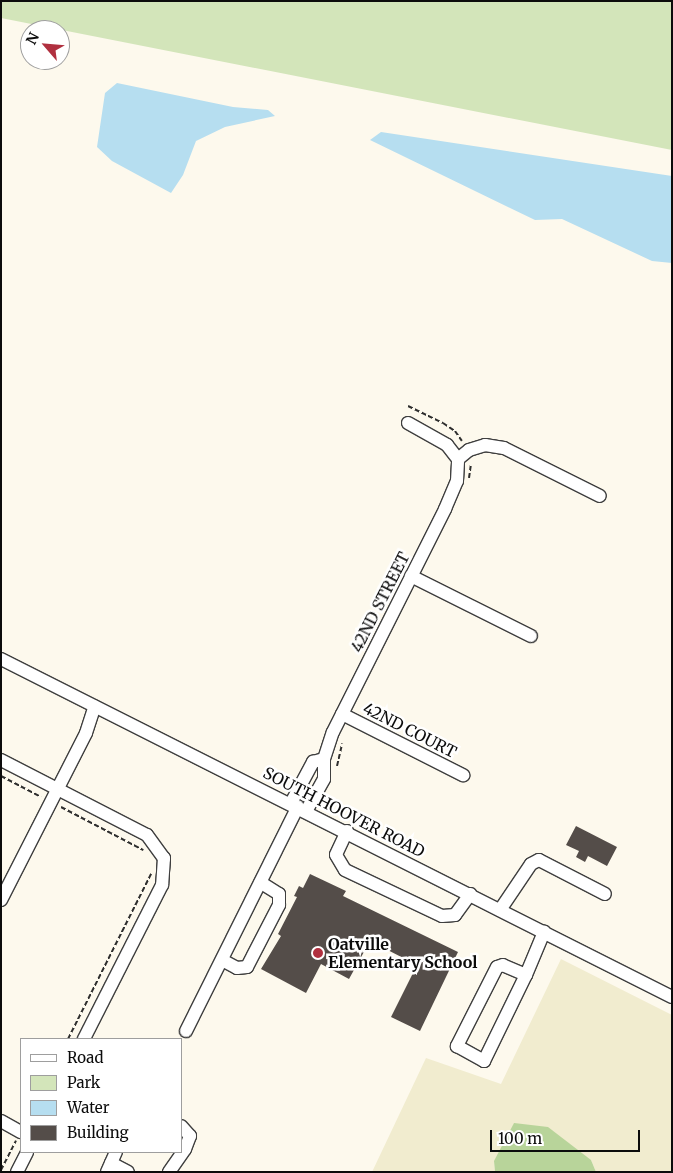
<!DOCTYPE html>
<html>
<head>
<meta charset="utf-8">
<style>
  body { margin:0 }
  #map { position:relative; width:673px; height:1173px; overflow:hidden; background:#fdf9ed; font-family:Merriweather,serif }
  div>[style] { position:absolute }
  .farmland>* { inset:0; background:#f1eccf }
  .green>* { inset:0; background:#d3e5ba }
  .forest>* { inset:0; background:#b8d49a }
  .water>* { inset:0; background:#b6def0 }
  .building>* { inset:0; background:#544d49 }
  .path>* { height:2px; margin-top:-1px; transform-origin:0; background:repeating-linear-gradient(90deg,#2e2e2e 0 5px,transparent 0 7.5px) }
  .roads { filter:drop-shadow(1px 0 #3f3f3f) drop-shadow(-1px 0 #3f3f3f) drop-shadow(0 1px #3f3f3f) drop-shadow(0 -1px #3f3f3f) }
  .minor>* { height:12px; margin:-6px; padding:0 6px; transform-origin:6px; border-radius:6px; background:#fff }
  .dots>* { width:14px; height:14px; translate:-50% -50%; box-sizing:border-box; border:2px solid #fff; border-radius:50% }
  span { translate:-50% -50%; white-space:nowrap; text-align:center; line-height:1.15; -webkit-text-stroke:5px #fff; paint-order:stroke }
  .street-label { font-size:16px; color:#0c0c0c }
  .poi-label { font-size:16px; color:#0c0c0c; font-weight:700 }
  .left { translate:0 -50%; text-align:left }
  .frame { position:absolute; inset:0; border:2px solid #0c0c0c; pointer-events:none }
  .legend { position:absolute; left:20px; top:1038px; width:162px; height:115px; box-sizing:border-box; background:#fff; border:1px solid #9e9e9e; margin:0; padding:6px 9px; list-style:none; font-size:15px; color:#0c0c0c }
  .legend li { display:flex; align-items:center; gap:10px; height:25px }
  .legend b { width:25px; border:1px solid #9e9e9e }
  .north { position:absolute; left:20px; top:20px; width:50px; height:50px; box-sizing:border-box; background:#fff; border:1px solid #9e9e9e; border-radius:50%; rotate:297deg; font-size:14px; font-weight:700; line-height:20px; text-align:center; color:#0c0c0c }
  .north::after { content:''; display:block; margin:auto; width:18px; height:22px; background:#b0303f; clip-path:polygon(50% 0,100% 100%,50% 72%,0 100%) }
  .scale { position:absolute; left:490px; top:1130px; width:150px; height:22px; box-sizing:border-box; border:2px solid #0c0c0c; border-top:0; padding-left:6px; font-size:15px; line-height:18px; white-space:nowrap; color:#0c0c0c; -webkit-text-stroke:4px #fff; paint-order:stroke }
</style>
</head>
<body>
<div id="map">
  <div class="farmland">
    <div style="clip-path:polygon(561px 959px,672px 1015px,672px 1172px,596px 1172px,591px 1160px,494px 1161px,495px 1172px,372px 1172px,426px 1058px,501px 1084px)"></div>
  </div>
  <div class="green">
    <div style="clip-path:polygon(1px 1px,672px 1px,672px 150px,1px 18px)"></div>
  </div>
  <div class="forest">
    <div style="clip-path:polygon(514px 1123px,548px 1127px,591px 1160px,596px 1172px,495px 1172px,494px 1161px)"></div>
  </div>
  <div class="water">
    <div style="clip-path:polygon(117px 83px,233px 107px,268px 110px,275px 116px,225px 127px,196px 141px,183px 175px,171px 193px,112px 161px,97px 147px,105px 93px)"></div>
    <div style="clip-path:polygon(381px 132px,672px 176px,672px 263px,652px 261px,562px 219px,535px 220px,370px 140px)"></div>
  </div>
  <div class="building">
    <div style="clip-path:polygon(576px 826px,617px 847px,607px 866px,588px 856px,585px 862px,576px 857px,579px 851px,566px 845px)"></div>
    <div style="clip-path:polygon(310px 874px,346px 891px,343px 896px,458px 952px,420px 1031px,391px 1017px,417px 965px,370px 941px,349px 979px,321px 964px,306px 993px,261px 969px,281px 936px,278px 934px,297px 897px,294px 896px,299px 886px,303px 888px)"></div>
  </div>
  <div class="path">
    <div style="left:408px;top:406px;width:39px;rotate:26deg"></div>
    <div style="left:443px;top:423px;width:14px;rotate:34deg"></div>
    <div style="left:455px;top:431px;width:12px;rotate:55deg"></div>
    <div style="left:469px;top:478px;width:15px;rotate:-82deg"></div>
    <div style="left:337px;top:766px;width:23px;rotate:-77deg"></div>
    <div style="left:1px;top:776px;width:45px;rotate:27.7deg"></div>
    <div style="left:61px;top:807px;width:93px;rotate:27.7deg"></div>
    <div style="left:68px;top:1039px;width:185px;rotate:-63.3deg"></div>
    <div style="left:1px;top:1170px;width:33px;rotate:-63deg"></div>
  </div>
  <div class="roads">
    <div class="minor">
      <div style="left:408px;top:423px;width:45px;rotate:29.4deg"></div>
      <div style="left:447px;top:445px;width:18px;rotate:52deg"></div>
      <div style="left:458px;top:459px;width:14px;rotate:-39deg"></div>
      <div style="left:469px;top:450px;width:17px;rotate:-17deg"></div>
      <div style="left:485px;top:445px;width:19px;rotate:9deg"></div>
      <div style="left:504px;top:448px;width:107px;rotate:26.6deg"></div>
      <div style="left:411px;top:576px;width:134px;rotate:26.6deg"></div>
      <div style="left:1px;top:659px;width:751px;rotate:26.74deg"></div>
      <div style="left:342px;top:714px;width:136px;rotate:26.8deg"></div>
      <div style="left:324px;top:759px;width:28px;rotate:-72deg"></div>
      <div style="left:333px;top:732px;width:250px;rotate:-63.3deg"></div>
      <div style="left:445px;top:509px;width:30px;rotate:-67deg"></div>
      <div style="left:457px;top:481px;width:22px;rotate:-87deg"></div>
      <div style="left:1px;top:760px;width:164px;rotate:27.2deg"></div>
      <div style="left:147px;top:835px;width:29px;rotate:54deg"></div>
      <div style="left:164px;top:858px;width:27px;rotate:94deg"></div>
      <div style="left:162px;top:885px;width:173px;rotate:116.9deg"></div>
      <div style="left:291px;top:803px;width:47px;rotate:-61.8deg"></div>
      <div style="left:313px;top:762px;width:11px;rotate:-15deg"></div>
      <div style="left:324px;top:759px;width:20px;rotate:90deg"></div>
      <div style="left:324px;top:779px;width:35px;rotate:119deg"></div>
      <div style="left:347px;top:831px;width:26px;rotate:115deg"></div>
      <div style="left:336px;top:855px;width:17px;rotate:59deg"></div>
      <div style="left:345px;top:870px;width:107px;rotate:25.4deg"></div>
      <div style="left:442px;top:916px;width:13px;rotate:-4deg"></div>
      <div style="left:455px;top:915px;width:26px;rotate:-54deg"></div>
      <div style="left:1px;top:900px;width:187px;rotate:-63deg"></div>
      <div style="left:86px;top:733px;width:28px;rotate:-72deg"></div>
      <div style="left:500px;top:910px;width:55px;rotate:-56deg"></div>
      <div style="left:531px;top:864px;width:9px;rotate:-27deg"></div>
      <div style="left:539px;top:860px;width:74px;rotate:27.3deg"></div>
      <div style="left:222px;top:960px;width:17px;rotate:28deg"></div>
      <div style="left:237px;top:968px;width:10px;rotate:-6deg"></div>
      <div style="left:247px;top:967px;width:70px;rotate:-62.7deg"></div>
      <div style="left:279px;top:905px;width:11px;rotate:-90deg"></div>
      <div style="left:279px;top:894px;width:22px;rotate:-148deg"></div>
      <div style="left:526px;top:975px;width:25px;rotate:-157deg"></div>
      <div style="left:503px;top:965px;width:6px;rotate:162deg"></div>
      <div style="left:497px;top:967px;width:89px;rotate:116.9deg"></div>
      <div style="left:457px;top:1046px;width:31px;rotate:29deg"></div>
      <div style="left:484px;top:1061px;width:96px;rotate:-64deg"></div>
      <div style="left:526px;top:975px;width:47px;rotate:-67.3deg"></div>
      <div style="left:186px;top:1031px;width:251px;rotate:-63.5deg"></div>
      <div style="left:1px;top:1121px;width:23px;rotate:29deg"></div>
      <div style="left:111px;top:1163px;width:19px;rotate:28deg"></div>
      <div style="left:17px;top:1172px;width:22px;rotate:-63deg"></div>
      <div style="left:107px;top:1172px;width:22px;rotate:-66deg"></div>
      <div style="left:169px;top:1172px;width:28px;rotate:-55deg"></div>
      <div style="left:185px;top:1149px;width:14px;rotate:-69deg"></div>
      <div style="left:190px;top:1136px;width:13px;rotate:-132deg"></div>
    </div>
  </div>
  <div class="dots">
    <div style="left:318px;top:953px;background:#b0303f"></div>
  </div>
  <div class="street-label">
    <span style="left:380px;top:602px;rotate:-63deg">42ND STREET</span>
    <span style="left:410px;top:730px;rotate:27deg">42ND COURT</span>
    <span style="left:344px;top:812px;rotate:27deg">SOUTH HOOVER ROAD</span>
  </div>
  <div class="poi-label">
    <span class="left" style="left:328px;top:953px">Oatville<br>Elementary School</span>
  </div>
  <div class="frame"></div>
  <ul class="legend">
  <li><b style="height:6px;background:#fff"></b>Road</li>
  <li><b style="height:14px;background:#d3e5ba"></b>Park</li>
  <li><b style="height:14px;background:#b6def0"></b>Water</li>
  <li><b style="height:14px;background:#544d49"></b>Building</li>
  </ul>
  <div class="north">N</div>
  <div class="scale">100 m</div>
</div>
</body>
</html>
